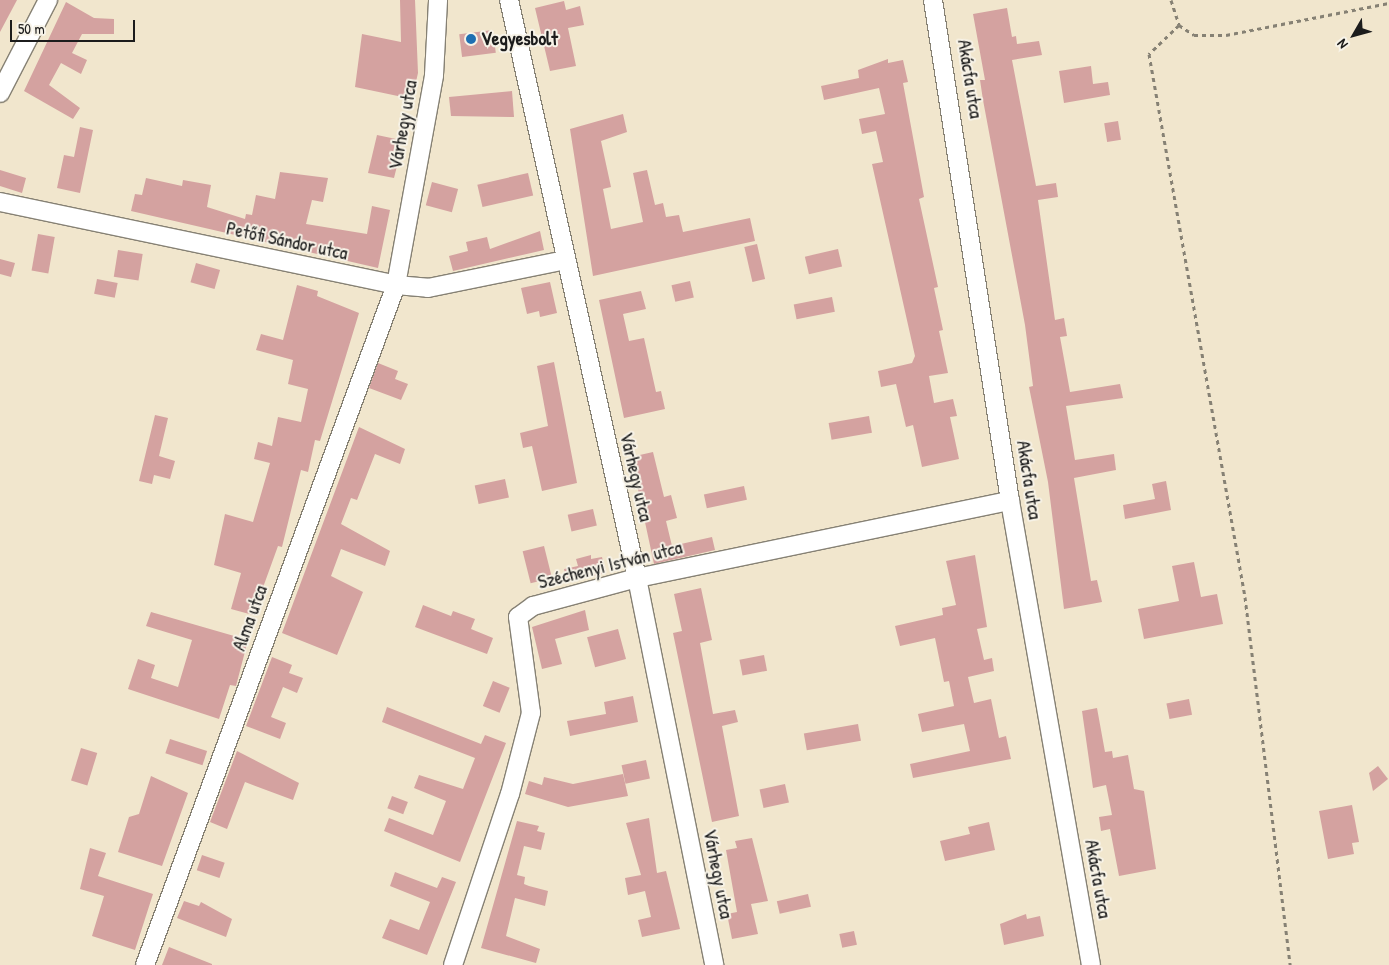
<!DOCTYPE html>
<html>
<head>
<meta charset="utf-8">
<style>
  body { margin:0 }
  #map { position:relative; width:1389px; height:965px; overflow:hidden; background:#f1e6cd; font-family:"Patrick Hand",sans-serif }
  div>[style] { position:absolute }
  .building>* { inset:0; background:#d4a2a0; transform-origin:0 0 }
  .path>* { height:3px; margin-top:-1.5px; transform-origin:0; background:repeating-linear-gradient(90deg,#868174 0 4px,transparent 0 8px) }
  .roads { filter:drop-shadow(1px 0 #868174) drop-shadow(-1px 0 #868174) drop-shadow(0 1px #868174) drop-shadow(0 -1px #868174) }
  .street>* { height:18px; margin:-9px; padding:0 9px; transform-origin:9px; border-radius:9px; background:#fff }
  .dots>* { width:14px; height:14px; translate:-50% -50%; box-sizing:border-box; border:2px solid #f7f3e8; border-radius:50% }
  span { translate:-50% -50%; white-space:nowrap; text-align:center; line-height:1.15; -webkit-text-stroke:4px #f7f3e8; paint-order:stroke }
  .poi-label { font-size:19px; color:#1c1c1c; font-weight:700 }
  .left { translate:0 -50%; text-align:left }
  .street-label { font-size:19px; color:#1c1c1c }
  .north { position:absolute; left:1329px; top:10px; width:50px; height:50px; -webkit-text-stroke:4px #f7f3e8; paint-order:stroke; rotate:232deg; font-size:14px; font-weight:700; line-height:20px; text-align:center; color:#1c1c1c }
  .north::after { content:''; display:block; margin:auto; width:18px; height:22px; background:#1c1c1c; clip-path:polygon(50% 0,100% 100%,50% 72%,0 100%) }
  .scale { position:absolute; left:10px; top:20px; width:125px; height:22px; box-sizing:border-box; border:2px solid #1c1c1c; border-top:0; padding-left:6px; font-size:15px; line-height:18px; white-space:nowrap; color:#1c1c1c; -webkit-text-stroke:4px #f7f3e8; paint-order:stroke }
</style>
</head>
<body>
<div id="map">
  <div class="building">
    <div style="clip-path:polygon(0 0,17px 0,0 32px)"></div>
    <div style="clip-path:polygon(400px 0,415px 0,418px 73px,412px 99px,355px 87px,362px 34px,401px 42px)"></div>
    <div style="clip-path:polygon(564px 1px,566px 10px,580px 6px,584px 25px,568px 28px,576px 66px,550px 71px,535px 8px)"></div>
    <div style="clip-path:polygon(66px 2px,94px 18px,114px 19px,114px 34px,82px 34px,72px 53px,87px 60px,81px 74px,61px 63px,49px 85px,80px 108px,73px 119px,24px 91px)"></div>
    <div style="clip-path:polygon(1007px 8px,1012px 37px,1016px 36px,1017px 44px,1039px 41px,1042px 55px,1012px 60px,1036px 186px,1056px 183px,1058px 197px,1038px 200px,1055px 320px,1064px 318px,1067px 336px,1060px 337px,1070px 392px,1120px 384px,1123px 398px,1066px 406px,1075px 460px,1114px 454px,1116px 470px,1074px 478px,1091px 581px,1097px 580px,1102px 602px,1064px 609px,1048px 482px,1029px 387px,1033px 386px,1025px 325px,983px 100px,980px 80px,985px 80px,973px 14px)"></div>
    <div style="left:493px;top:30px;width:23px;height:34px;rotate:83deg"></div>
    <div style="clip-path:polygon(888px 59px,888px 63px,903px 60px,908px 82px,903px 83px,924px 197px,919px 199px,938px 287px,934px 288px,943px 330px,939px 331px,948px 373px,929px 376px,934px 403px,953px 399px,957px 416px,950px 417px,959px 459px,922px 467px,913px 425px,906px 427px,896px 384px,881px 387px,878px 371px,912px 363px,915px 356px,872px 164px,883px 162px,876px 131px,862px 134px,859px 119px,885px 114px,879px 88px,824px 100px,821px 86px,859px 78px,858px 70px)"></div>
    <div style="clip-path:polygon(1091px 66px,1093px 84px,1108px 82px,1110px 95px,1064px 103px,1059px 71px)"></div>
    <div style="clip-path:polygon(512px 91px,514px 117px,451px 116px,449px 97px)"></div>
    <div style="clip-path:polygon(623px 114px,627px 132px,601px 141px,611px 187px,603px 189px,611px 229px,643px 222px,633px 173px,647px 170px,655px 205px,663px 203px,666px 217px,679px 215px,683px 232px,750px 218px,755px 241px,593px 276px,570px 129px)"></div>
    <div style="left:1118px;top:121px;width:19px;height:14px;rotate:81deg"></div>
    <div style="clip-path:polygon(80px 127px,93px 130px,80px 193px,57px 188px,64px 155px,74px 157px)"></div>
    <div style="clip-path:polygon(377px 135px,396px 139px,391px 165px,397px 166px,394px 178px,368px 173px)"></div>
    <div style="clip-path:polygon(0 170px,26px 178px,22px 193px,0 186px)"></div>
    <div style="clip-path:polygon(280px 172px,328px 178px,323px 202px,312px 200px,306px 224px,367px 234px,372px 206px,390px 210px,378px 268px,131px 211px,135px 194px,142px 195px,146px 178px,182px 186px,183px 180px,211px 185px,207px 207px,245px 219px,246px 214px,252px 215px,256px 195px,275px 199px)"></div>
    <div style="left:528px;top:173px;width:23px;height:52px;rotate:77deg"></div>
    <div style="left:432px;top:182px;width:27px;height:24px;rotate:15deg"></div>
    <div style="clip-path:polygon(540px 231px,544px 250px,453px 271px,449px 256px,468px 251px,466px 242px,487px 237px,490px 249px)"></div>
    <div style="left:38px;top:234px;width:17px;height:37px;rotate:10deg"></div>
    <div style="left:757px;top:244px;width:36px;height:13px;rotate:77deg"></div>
    <div style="left:838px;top:249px;width:18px;height:34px;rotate:77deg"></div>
    <div style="left:118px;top:250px;width:25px;height:27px;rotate:9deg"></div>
    <div style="clip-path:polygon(0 259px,15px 263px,11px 277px,0 274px)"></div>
    <div style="left:196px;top:263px;width:25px;height:20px;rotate:16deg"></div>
    <div style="left:97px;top:279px;width:21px;height:15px;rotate:11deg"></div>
    <div style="left:690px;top:281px;width:17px;height:19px;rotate:77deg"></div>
    <div style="clip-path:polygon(550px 282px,557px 313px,540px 317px,539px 311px,527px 314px,521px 288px)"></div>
    <div style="clip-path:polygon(297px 285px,318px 291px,317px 296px,359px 313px,320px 441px,315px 440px,308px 472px,301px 470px,282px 547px,278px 546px,253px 615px,231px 609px,241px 573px,214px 565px,225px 514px,253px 522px,270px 463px,254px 459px,258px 442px,272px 446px,278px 417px,301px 422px,308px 389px,288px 384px,293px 360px,256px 350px,261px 334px,283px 340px)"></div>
    <div style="clip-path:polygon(641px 291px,646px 309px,623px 314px,629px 341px,644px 338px,656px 392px,661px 391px,665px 409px,624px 418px,599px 300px)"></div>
    <div style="left:832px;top:297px;width:15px;height:39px;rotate:79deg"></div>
    <div style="clip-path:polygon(554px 362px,577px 483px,542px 491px,532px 446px,523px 448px,520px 433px,548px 426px,537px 366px)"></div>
    <div style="clip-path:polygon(378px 363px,398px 371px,395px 379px,408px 384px,401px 400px,369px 388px)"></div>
    <div style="clip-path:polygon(155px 415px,168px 418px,159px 456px,175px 461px,170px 479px,154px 475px,152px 484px,139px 481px)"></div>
    <div style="left:869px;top:416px;width:17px;height:41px;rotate:80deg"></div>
    <div style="clip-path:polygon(359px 427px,405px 449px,400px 464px,375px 454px,357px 500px,351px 498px,341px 524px,390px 551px,385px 566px,341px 549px,331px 576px,363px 592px,337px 655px,282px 633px)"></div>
    <div style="clip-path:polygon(653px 452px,664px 497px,671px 495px,677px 518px,666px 521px,672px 546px,712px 537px,715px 550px,654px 564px,631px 457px)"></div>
    <div style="left:505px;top:479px;width:19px;height:31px;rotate:78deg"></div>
    <div style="clip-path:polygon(1166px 481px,1171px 510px,1125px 519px,1123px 505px,1155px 499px,1152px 484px)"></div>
    <div style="left:744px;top:486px;width:14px;height:41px;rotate:78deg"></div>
    <div style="left:593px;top:509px;width:17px;height:26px;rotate:77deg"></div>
    <div style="left:544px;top:546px;width:33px;height:22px;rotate:76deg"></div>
    <div style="clip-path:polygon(591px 555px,591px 559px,602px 557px,606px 573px,567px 582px,564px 569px,578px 566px,576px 559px)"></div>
    <div style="clip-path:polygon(975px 555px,987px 627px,977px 629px,984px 660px,992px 658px,994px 671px,968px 677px,974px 703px,991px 699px,999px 738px,1006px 736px,1011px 759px,913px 778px,910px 764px,970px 751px,964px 724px,922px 732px,918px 714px,954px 706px,949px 681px,944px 682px,935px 638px,900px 646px,895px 626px,943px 615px,942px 608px,956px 605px,946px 561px)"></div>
    <div style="clip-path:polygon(1194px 562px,1201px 597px,1217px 594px,1223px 624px,1144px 639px,1138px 609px,1179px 601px,1172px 566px)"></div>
    <div style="clip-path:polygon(701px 588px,712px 640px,700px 643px,713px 714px,735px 710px,738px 722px,722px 726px,739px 816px,712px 822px,673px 633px,682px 631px,674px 594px)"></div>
    <div style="clip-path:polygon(423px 605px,451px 616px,453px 611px,475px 619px,471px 629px,493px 638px,487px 654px,415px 627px)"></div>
    <div style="clip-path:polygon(585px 610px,589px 630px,555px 639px,562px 664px,542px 669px,532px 627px)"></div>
    <div style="clip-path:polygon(151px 612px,248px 640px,236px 686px,230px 685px,219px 719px,128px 689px,138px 659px,155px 665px,151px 678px,178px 687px,192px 640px,146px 626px)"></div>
    <div style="left:618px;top:629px;width:31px;height:32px;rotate:75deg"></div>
    <div style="left:764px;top:655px;width:16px;height:25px;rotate:79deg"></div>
    <div style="clip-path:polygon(272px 657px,292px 665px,289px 673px,303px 678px,297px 693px,283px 687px,271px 717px,286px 723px,280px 739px,246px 726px)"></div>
    <div style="left:493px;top:681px;width:18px;height:27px;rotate:22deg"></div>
    <div style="clip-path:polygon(633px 696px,638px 722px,570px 736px,567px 721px,606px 714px,604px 702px)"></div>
    <div style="left:1189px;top:699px;width:16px;height:23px;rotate:79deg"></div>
    <div style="clip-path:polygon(387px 707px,481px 744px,485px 735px,506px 743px,460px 862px,384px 831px,389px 818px,433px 835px,446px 801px,414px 788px,419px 775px,463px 789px,475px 758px,382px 722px)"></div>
    <div style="clip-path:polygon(1097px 708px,1105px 752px,1112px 751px,1113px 758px,1128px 755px,1134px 789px,1144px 791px,1156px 869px,1119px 876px,1110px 829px,1101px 831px,1099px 817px,1112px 815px,1106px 785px,1093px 788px,1082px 711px)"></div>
    <div style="left:858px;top:724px;width:17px;height:55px;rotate:80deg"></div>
    <div style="left:170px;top:739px;width:39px;height:15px;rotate:18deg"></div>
    <div style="left:81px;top:748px;width:17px;height:34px;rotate:17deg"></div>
    <div style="clip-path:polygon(237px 751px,299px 783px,293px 800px,245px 782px,227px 829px,210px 822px)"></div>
    <div style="left:646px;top:760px;width:19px;height:25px;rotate:78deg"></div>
    <div style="clip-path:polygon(1378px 766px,1388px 779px,1373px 791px,1369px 773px)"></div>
    <div style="clip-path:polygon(623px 774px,628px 796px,568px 807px,525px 794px,529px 781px,542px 785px,544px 777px,573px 784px)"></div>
    <div style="clip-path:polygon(151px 776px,188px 793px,162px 866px,118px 852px,129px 817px,139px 814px)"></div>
    <div style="left:785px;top:784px;width:19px;height:26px;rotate:78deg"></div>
    <div style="left:392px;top:796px;width:17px;height:13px;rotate:21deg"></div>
    <div style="clip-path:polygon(1352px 805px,1359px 842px,1352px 843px,1354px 854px,1328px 859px,1319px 811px)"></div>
    <div style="clip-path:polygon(649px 818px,657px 873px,666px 871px,680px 929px,642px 937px,638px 920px,651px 917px,645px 891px,628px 895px,625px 878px,641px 875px,626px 823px)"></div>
    <div style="clip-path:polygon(517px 821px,539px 826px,537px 831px,545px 833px,541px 850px,524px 846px,517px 875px,525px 877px,524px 884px,529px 886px,548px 891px,545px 906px,515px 898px,506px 936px,540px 949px,536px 963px,481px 948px)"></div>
    <div style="clip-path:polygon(989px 822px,995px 850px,945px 861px,940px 841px,970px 834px,968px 827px)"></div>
    <div style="clip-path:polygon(752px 838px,768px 901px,751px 904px,758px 934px,732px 939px,727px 914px,737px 912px,726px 850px,737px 848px,735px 841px)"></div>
    <div style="clip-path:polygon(90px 848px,106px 853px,98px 876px,153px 894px,135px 950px,92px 936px,104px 896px,80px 889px)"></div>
    <div style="left:202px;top:855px;width:24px;height:16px;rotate:19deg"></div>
    <div style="clip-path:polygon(395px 872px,437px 888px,442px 877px,456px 882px,427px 955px,382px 938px,390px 919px,419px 930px,430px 902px,390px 886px)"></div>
    <div style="left:808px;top:894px;width:13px;height:32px;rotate:77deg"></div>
    <div style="clip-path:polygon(184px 901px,199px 906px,201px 902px,232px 919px,226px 937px,177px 918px)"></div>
    <div style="clip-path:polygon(1026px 914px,1027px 919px,1040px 916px,1044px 936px,1004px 945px,1000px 924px)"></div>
    <div style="left:854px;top:931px;width:14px;height:15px;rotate:78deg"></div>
    <div style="clip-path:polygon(169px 947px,212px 964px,212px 965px,162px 965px)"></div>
  </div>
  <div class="path">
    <div style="left:1171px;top:0;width:26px;rotate:72deg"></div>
    <div style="left:1179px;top:25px;width:18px;rotate:34deg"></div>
    <div style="left:1194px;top:35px;width:32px"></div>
    <div style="left:1226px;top:35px;width:166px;rotate:-11.1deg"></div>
    <div style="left:1179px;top:25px;width:42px;rotate:136deg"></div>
    <div style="left:1149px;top:54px;width:551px;rotate:79.97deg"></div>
    <div style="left:1245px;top:597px;width:371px;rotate:83deg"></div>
  </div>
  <div class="roads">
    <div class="street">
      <div style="left:509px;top:0;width:592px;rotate:77.51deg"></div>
      <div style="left:637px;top:578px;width:395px;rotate:78.7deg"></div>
      <div style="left:933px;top:0;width:507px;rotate:81.26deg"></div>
      <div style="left:1010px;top:501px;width:471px;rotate:80.1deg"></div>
      <div style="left:0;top:93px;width:105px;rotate:-62.7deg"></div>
      <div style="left:0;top:202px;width:405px;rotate:11.8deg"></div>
      <div style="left:396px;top:285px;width:32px;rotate:5deg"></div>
      <div style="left:428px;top:288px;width:141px;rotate:-11.5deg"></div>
      <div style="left:145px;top:965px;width:725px;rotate:-69.74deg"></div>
      <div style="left:396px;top:285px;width:213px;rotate:-79.7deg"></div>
      <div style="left:434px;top:75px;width:75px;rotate:-86.9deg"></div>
      <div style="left:453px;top:965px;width:180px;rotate:-71.6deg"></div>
      <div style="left:510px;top:794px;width:84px;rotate:-75.5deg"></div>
      <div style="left:531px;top:713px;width:97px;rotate:-97.7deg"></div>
      <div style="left:518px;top:617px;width:19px;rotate:-36deg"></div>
      <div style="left:533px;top:606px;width:108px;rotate:-15.1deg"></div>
      <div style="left:637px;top:578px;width:381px;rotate:-11.7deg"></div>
    </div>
  </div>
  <div class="dots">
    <div style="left:471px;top:39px;background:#1f6fb2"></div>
  </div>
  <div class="poi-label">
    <span class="left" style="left:481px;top:39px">Vegyesbolt</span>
  </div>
  <div class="street-label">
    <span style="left:970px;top:79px;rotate:81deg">Akácfa utca</span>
    <span style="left:403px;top:125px;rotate:-80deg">Várhegy utca</span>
    <span style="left:287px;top:241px;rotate:12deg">Petőfi Sándor utca</span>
    <span style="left:636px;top:477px;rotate:77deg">Várhegy utca</span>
    <span style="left:1029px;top:480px;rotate:81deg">Akácfa utca</span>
    <span style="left:610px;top:565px;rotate:-14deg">Széchenyi István utca</span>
    <span style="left:250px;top:618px;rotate:-70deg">Alma utca</span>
    <span style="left:718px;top:874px;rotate:79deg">Várhegy utca</span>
    <span style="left:1098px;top:879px;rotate:80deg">Akácfa utca</span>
  </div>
  <div class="north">N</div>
  <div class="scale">50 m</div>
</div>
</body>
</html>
